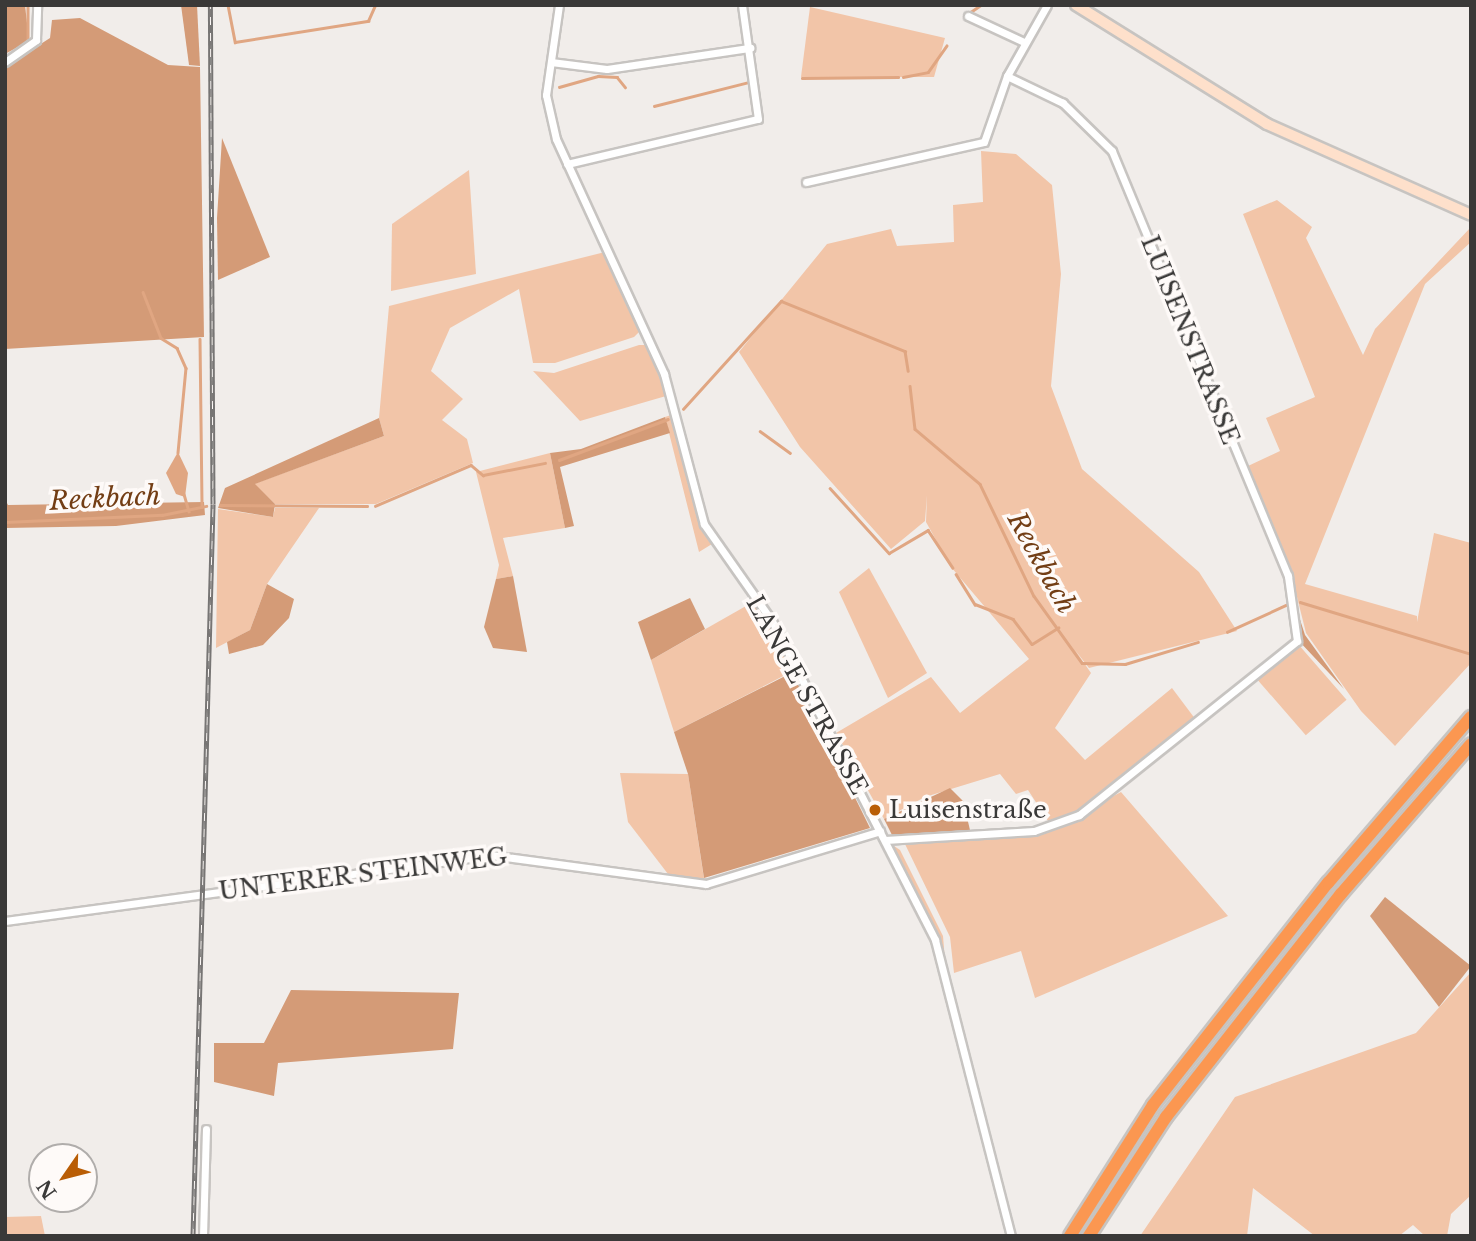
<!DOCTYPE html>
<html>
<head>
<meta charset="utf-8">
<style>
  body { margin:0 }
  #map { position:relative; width:1476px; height:1241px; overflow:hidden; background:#f1edea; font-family:"Libre Baskerville",serif }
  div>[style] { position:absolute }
  .green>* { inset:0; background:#f2c5a8; transform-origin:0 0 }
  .forest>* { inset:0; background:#d49b77 }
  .water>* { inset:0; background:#e0a682 }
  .stream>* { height:2.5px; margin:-1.25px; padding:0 1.25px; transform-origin:1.25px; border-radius:1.25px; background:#e0a682 }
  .roads { filter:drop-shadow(2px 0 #c7c4c1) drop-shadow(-2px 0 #c7c4c1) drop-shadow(0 2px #c7c4c1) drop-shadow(0 -2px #c7c4c1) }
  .street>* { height:7px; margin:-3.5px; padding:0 3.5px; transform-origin:3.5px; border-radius:3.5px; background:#fff }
  .secondary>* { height:10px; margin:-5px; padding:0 5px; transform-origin:5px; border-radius:5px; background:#fee0cb }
  .highway>* { height:12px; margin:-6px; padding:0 6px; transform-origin:6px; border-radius:6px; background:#fb9751 }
  .rail>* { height:5px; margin-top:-2.5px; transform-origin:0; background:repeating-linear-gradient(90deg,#fefaf8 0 8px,#777574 0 16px); box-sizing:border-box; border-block:2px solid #777574 }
  .dots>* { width:19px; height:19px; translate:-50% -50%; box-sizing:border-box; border:4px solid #fefaf8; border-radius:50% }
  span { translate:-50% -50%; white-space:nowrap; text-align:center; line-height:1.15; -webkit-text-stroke:7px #fefaf8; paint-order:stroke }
  .street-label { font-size:24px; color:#3a3938 }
  .poi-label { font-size:24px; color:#3a3938 }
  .left { translate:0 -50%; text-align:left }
  .water-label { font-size:26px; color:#733e15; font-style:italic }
  .frame { position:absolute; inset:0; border:7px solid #3a3938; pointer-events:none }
  .north { position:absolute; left:28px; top:1143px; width:70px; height:70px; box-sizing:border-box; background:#fefaf8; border:2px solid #b0adab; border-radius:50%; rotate:235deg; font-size:19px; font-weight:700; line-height:28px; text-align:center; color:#3a3938 }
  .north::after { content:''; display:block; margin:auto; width:24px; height:32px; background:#b95d05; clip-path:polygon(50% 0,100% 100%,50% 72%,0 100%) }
</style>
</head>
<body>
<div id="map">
  <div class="green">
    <div style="clip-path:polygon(810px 7px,945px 38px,934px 77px,801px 77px)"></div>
    <div style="clip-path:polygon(981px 151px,1016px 154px,1052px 185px,1061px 274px,1051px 386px,1082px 469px,1199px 572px,1237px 631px,1089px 668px,1075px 650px,1091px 673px,1055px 728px,1085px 760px,1172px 688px,1196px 720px,1078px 813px,1050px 824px,1028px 790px,1016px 794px,1000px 774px,925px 797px,884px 819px,836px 733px,931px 677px,960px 713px,1029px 659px,951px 567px,926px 522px,927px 495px,925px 521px,891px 549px,800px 447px,739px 352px,827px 244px,891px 229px,897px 246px,954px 242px,953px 205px,983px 202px)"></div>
    <div style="clip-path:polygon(469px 170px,476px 274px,391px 291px,392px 224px)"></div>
    <div style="clip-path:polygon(1277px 200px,1312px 227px,1306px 238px,1363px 355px,1375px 329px,1471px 227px,1471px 242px,1425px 284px,1305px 584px,1417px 616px,1417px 622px,1434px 533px,1471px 543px,1471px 663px,1395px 746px,1361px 711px,1306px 633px,1292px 577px,1248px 466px,1280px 451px,1266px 418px,1315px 397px,1243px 214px)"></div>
    <div style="clip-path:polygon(605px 252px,641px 330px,634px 337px,555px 363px,533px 363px,519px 289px,450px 328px,431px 371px,463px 399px,442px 420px,467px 439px,473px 463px,376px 504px,275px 504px,254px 484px,384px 436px,379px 418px,389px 306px)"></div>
    <div style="clip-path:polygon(639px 345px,648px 345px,666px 396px,580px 421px,533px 371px,554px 373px)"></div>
    <div style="clip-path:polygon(671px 415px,700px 526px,712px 544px,699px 552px,665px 417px)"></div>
    <div style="clip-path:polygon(550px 453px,565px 528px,503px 538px,513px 576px,496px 579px,499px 565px,476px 472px)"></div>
    <div style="clip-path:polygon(275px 508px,319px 508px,267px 584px,250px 630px,216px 648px,218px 509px,273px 517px)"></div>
    <div style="clip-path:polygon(869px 568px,927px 673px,888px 698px,839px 592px)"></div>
    <div style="clip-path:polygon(753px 602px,795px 670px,674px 732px,651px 660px)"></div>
    <div style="left:1298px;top:644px;width:74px;height:54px;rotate:49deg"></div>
    <div style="clip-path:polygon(620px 773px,688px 774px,704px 879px,668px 874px,628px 822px)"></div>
    <div style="clip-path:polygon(1121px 792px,1228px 916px,1035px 998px,1021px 951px,954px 973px,950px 937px,904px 842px,1052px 829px)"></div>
    <div style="clip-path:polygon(891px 844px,900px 850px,943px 936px,945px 961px)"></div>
    <div style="clip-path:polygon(1471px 972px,1471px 1195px,1451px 1214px,1447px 1236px,1425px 1236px,1413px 1225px,1399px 1236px,1315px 1236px,1253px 1188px,1247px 1236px,1140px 1236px,1235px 1097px,1416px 1033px)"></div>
    <div style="clip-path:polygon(41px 1216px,45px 1236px,5px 1236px,5px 1217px)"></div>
  </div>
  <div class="forest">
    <div style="clip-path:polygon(5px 5px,25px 5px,29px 41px,5px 54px)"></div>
    <div style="clip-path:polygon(181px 5px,197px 5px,200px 66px,189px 65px)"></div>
    <div style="clip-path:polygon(80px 18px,168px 65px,200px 67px,204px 337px,5px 349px,5px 67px,50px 38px,52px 20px)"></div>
    <div style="clip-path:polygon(222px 138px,270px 257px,218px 280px,217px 218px)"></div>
    <div style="clip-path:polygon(665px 417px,670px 433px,560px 467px,574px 526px,565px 528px,550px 453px,581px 449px)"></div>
    <div style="clip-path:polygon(379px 418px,384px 436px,255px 484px,275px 504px,273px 517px,218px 508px,225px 488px)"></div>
    <div style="clip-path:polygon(5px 499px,8px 505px,204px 502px,205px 515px,116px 526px,5px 528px)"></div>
    <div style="clip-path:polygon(513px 576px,527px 652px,493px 648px,484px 627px,496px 579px)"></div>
    <div style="clip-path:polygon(267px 584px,294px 599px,289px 618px,263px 645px,229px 654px,227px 642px,250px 630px)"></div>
    <div style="clip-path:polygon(690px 598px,705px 629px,651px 660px,638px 622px)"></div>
    <div style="clip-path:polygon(1293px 598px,1305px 635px,1344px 689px,1298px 640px)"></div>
    <div style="clip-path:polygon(793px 672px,870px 828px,704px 878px,688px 774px,674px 732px)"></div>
    <div style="clip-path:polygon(950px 788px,963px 801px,970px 830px,892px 835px,884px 819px)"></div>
    <div style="clip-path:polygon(1385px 897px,1471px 966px,1439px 1007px,1370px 916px)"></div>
    <div style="clip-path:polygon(291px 990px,459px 993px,453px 1049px,278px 1063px,274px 1096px,214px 1082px,214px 1043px,264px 1043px)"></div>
  </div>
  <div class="water">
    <div style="clip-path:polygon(178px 452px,188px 473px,185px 497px,176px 494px,166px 473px)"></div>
  </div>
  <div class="stream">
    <div style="left:28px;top:5px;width:37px;rotate:90deg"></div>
    <div style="left:228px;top:5px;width:38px;rotate:79deg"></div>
    <div style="left:235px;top:42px;width:135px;rotate:-9deg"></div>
    <div style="left:368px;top:21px;width:17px;rotate:-66deg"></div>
    <div style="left:969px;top:13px;width:14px;rotate:-34deg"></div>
    <div style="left:903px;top:77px;width:25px;rotate:-11deg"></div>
    <div style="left:928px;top:72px;width:32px;rotate:-55deg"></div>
    <div style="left:802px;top:78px;width:96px;rotate:-0.6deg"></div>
    <div style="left:559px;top:87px;width:41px;rotate:-15.8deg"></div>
    <div style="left:598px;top:76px;width:19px;rotate:3deg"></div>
    <div style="left:617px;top:77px;width:13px;rotate:51deg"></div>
    <div style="left:654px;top:106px;width:98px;rotate:-14.2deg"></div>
    <div style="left:143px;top:292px;width:49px;rotate:68.6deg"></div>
    <div style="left:161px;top:338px;width:19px;rotate:32deg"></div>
    <div style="left:177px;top:348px;width:22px;rotate:66deg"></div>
    <div style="left:186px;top:368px;width:85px;rotate:95.4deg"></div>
    <div style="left:200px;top:339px;width:168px;rotate:89.3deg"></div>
    <div style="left:910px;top:386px;width:43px;rotate:83.4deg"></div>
    <div style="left:915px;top:429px;width:85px;rotate:40.2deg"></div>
    <div style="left:980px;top:484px;width:124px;rotate:64.3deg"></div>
    <div style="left:1034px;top:596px;width:82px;rotate:54.4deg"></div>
    <div style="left:1082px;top:663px;width:43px;rotate:1.3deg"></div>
    <div style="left:1125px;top:664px;width:76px;rotate:-16.8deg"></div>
    <div style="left:683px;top:409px;width:146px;rotate:-47.8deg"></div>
    <div style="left:781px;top:301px;width:134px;rotate:22deg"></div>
    <div style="left:905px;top:351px;width:20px;rotate:81deg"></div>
    <div style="left:760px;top:431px;width:37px;rotate:36deg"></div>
    <div style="left:559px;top:460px;width:116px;rotate:-20.6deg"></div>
    <div style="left:830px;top:488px;width:88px;rotate:47.8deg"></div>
    <div style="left:889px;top:553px;width:45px;rotate:-30.5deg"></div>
    <div style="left:928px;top:530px;width:45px;rotate:56.7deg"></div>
    <div style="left:184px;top:494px;width:18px;rotate:74deg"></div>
    <div style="left:220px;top:505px;width:147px;rotate:0.4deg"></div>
    <div style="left:375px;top:506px;width:104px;rotate:-23.1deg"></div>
    <div style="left:471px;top:465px;width:16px;rotate:40deg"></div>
    <div style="left:483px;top:475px;width:63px;rotate:-11deg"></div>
    <div style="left:5px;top:522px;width:157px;rotate:-2.6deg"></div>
    <div style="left:162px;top:515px;width:45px;rotate:-11.6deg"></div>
    <div style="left:956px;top:574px;width:36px;rotate:58deg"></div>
    <div style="left:975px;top:604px;width:41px;rotate:21.5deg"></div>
    <div style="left:1013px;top:619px;width:31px;rotate:53deg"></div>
    <div style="left:1032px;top:644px;width:31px;rotate:-32deg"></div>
    <div style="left:1300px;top:602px;width:179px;rotate:16.9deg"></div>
    <div style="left:1227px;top:632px;width:65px;rotate:-24.6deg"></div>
    <div style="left:1414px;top:1236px;width:1px;rotate:-45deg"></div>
  </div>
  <div class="roads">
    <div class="street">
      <div style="left:559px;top:5px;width:91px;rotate:98.2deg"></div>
      <div style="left:546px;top:95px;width:45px;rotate:77.2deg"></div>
      <div style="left:556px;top:139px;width:259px;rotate:65.3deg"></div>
      <div style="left:664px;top:374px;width:155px;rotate:75.1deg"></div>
      <div style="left:704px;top:524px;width:118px;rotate:55deg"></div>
      <div style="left:772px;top:621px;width:358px;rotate:62.9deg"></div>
      <div style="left:935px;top:940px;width:306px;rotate:75.6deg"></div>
      <div style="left:968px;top:16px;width:62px;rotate:24.9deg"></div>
      <div style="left:5px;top:62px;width:38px;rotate:-35deg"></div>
      <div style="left:36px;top:40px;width:35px;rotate:-88deg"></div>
      <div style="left:551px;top:62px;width:56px;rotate:7.1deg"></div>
      <div style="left:607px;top:69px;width:145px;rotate:-8.4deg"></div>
      <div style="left:567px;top:164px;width:196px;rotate:-13.3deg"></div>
      <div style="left:758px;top:119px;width:115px;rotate:-98deg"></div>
      <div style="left:806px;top:182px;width:182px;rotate:-12.7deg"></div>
      <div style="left:984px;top:142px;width:70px;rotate:-70.8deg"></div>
      <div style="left:1007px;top:76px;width:81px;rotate:-60.6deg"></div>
      <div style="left:885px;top:840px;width:149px;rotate:-3.5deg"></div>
      <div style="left:1034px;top:831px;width:48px;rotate:-19.6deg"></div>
      <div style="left:1079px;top:815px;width:279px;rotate:-38.6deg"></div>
      <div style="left:1297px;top:641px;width:66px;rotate:-97.9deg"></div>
      <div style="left:1288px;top:576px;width:460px;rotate:-112.5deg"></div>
      <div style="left:1112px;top:151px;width:69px;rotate:-135.6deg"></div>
      <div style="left:1063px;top:103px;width:62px;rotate:-154.3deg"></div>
      <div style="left:5px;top:921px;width:490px;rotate:-7.7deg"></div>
      <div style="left:491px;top:855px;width:217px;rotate:7.7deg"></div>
      <div style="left:706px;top:884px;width:182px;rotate:-16.9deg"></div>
      <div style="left:203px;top:1236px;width:107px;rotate:-88.4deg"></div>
    </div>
    <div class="secondary">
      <div style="left:1076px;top:5px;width:225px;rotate:31.9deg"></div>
      <div style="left:1267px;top:124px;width:223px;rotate:24deg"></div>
    </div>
    <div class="highway">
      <div style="left:1070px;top:1236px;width:155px;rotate:-57.6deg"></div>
      <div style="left:1153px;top:1105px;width:283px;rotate:-51.8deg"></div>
      <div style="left:1328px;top:883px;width:219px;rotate:-49.3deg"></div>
      <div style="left:1089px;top:1236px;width:142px;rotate:-57.1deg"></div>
      <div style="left:1166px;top:1117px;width:283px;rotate:-51.9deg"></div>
      <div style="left:1341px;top:894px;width:198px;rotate:-49.1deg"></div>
    </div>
  </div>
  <div class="rail">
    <div style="left:193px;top:1236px;width:732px;rotate:-88.43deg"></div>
    <div style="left:213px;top:504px;width:499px;rotate:-90.3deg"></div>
  </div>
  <div class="dots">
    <div style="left:875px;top:810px;background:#b95d05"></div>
  </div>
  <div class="street-label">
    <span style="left:1190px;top:340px;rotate:68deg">LUISENSTRASSE</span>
    <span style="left:807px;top:695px;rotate:61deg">LANGE STRASSE</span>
    <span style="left:363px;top:874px;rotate:-7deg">UNTERER STEINWEG</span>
  </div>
  <div class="poi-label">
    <span class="left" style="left:889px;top:810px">Luisenstraße</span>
  </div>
  <div class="water-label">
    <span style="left:105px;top:499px;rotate:-3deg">Reckbach</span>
    <span style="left:1041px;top:563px;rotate:61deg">Reckbach</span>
  </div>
  <div class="frame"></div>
  <div class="north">N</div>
</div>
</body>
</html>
